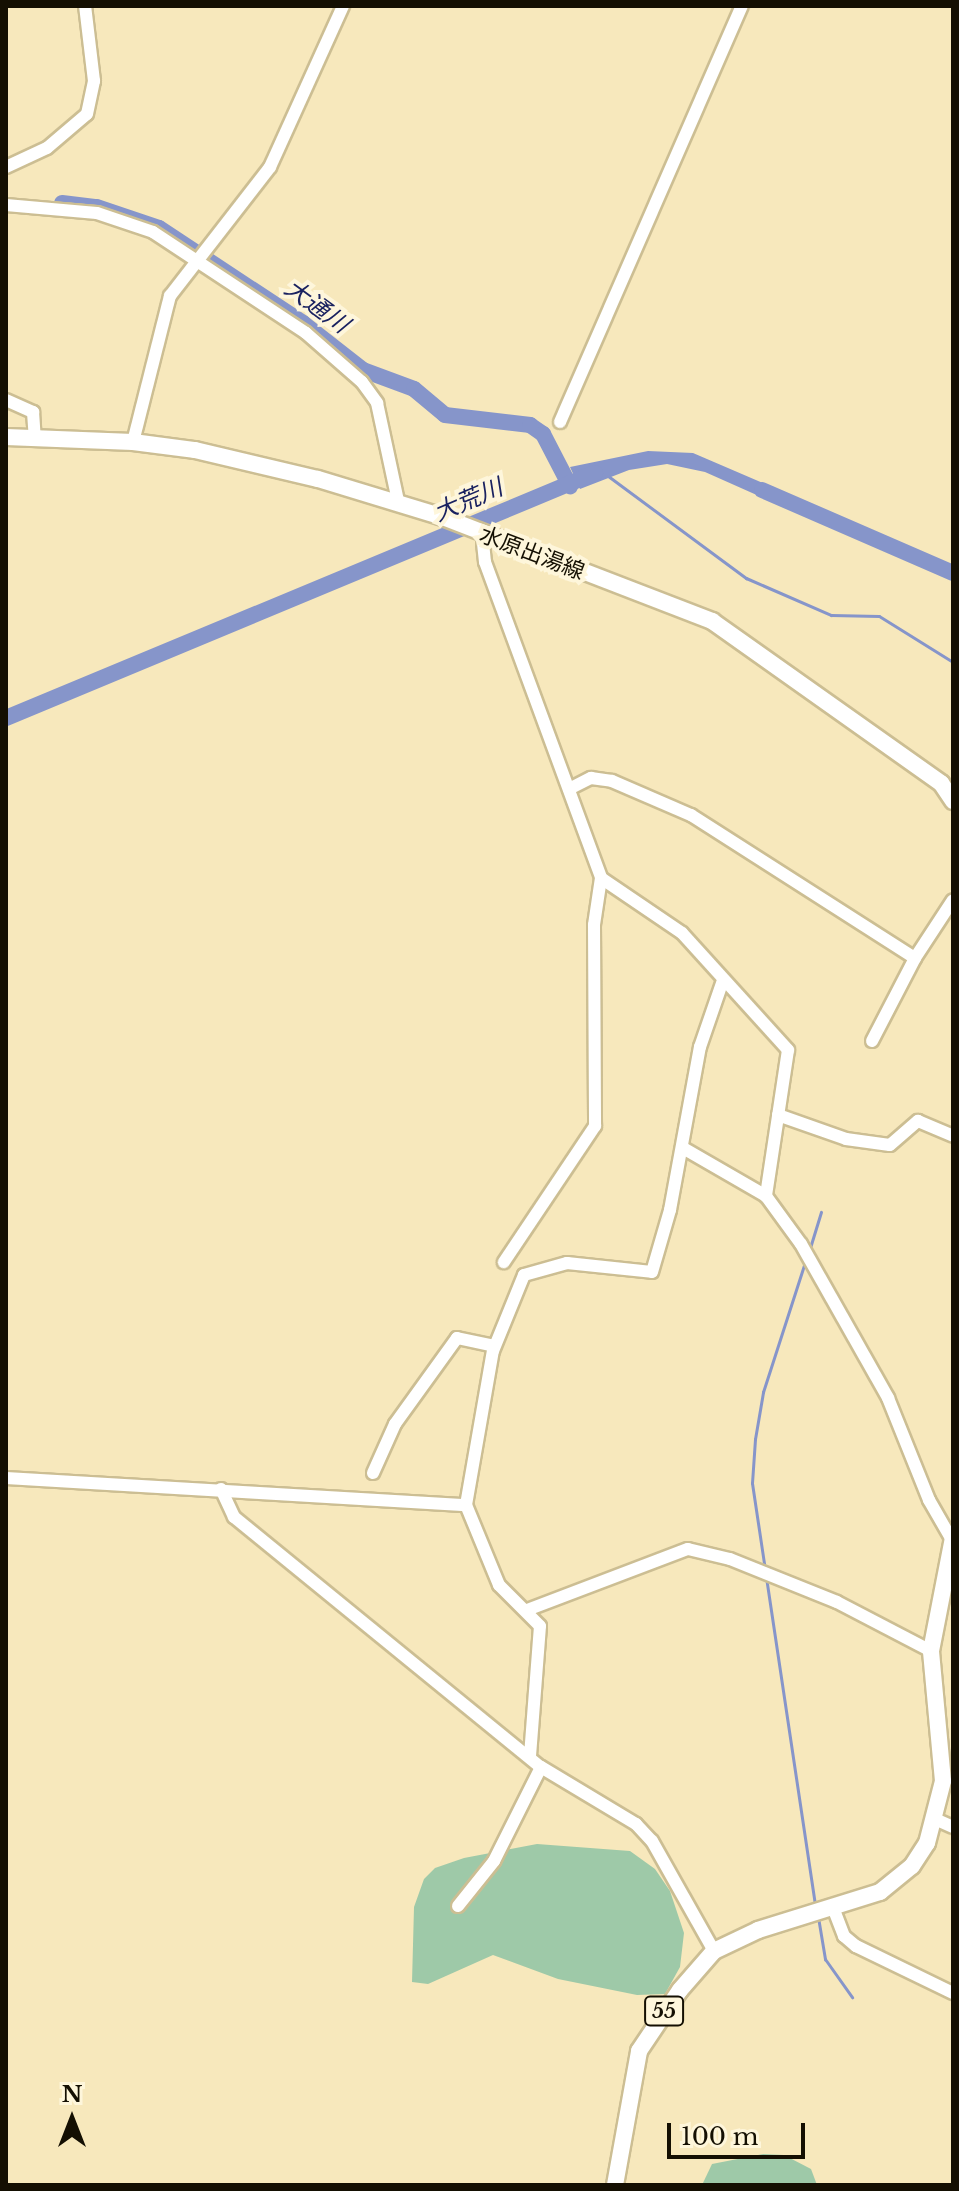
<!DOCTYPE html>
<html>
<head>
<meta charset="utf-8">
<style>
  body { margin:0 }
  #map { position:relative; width:959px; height:2191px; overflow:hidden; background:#f7e8bc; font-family:"Libre Baskerville","Noto Sans JP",serif }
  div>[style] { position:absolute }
  .green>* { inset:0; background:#9ec9a8 }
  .water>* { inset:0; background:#8695ca }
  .stream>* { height:3px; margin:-1.5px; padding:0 1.5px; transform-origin:1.5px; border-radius:1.5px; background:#8695ca }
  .river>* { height:16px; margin:-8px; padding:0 8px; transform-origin:8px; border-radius:8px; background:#8695ca }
  .roads { filter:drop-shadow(2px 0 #ccbe93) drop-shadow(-2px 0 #ccbe93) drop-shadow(0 2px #ccbe93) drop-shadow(0 -2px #ccbe93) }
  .minor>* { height:12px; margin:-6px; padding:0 6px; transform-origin:6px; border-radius:6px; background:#fff }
  .major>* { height:16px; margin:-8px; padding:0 8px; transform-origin:8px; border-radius:8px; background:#fff }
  span { translate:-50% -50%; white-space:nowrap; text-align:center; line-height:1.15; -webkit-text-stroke:8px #fef6db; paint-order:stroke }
  .shield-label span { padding:2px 6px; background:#fef6db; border:2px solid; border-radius:6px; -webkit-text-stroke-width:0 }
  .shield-label { font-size:20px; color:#140f02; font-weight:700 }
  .street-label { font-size:22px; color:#140f02 }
  .water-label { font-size:24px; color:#1a2260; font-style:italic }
  .frame { position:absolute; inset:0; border:8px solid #140f02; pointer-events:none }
  .north { position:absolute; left:32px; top:2079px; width:80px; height:80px; -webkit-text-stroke:6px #fef6db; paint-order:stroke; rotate:0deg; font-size:22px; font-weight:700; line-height:32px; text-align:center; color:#140f02 }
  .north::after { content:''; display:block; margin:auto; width:28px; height:36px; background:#140f02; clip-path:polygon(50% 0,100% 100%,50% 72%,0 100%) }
  .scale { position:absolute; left:667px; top:2123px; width:138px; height:36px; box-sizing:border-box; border:4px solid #140f02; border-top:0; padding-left:10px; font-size:24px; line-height:28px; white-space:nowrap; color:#140f02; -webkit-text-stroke:6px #fef6db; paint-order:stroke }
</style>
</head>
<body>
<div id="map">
  <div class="green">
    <div style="clip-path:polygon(537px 1844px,630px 1851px,655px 1869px,670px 1891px,684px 1933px,680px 1967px,665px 1994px,637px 1995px,558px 1979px,493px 1955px,428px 1984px,412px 1982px,414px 1907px,424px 1879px,435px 1868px,464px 1858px)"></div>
    <div style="clip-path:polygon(763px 2154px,784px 2155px,811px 2169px,817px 2185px,702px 2185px,712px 2164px)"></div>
  </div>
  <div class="water">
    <div style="clip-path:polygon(648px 451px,693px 453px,784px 492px,777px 504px,705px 472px,667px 464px,629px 470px,580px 489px,570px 467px)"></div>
  </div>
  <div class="stream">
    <div style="left:50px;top:203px;width:12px"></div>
    <div style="left:608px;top:476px;width:172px;rotate:36.5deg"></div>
    <div style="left:746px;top:578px;width:93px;rotate:23.5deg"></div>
    <div style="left:831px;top:615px;width:48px;rotate:1.2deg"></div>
    <div style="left:879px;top:616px;width:87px;rotate:31.9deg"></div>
    <div style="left:809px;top:1251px;width:41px;rotate:-72.9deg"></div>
    <div style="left:765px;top:1570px;width:88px;rotate:-98.5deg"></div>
    <div style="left:752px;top:1483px;width:44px;rotate:-86.1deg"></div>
    <div style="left:755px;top:1439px;width:48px;rotate:-80.3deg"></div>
    <div style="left:763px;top:1392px;width:137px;rotate:-72.1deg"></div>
    <div style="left:766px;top:1577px;width:333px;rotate:81.5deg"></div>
    <div style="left:818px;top:1917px;width:43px;rotate:80.5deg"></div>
    <div style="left:825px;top:1959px;width:47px;rotate:54.6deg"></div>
  </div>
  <div class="river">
    <div style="left:62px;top:203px;width:35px;rotate:7deg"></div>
    <div style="left:97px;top:207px;width:65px;rotate:18.7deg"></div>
    <div style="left:159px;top:228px;width:173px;rotate:33.4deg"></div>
    <div style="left:303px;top:323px;width:76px;rotate:38.1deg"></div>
    <div style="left:363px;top:370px;width:54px;rotate:20.4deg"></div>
    <div style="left:414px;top:389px;width:40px;rotate:40deg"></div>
    <div style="left:445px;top:415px;width:86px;rotate:6.7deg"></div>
    <div style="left:530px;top:425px;width:16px;rotate:35deg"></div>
    <div style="left:543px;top:434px;width:59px;rotate:62.6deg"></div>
    <div style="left:762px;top:490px;width:208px;rotate:23.5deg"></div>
    <div style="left:6px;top:718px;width:638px;rotate:-22.59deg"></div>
  </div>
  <div class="roads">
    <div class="minor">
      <div style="left:6px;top:167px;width:45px;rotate:-24.9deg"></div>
      <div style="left:47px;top:148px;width:52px;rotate:-40.4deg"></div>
      <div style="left:87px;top:114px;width:34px;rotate:-78deg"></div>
      <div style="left:94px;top:81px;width:76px;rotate:-96.8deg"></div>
      <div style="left:6px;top:205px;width:91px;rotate:5deg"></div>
      <div style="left:97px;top:213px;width:59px;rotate:18.7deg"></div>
      <div style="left:153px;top:232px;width:183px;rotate:33.4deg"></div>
      <div style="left:306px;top:333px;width:74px;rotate:41.2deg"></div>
      <div style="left:362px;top:382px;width:26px;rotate:54deg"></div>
      <div style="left:377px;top:403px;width:100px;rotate:77.9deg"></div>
      <div style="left:6px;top:400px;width:30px;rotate:24deg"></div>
      <div style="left:33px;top:412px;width:26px;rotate:86deg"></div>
      <div style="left:560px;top:422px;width:454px;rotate:-66.4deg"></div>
      <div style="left:133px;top:442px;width:151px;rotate:-75.8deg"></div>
      <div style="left:170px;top:296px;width:163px;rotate:-52.2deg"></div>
      <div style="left:270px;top:167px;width:177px;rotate:-65.6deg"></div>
      <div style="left:490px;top:537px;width:9px;rotate:139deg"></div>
      <div style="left:483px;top:543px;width:19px;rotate:84deg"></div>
      <div style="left:485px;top:562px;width:337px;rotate:69.8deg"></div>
      <div style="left:601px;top:878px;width:48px;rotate:98.5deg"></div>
      <div style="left:594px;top:925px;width:201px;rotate:89.7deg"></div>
      <div style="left:595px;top:1126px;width:164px;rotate:123.8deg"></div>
      <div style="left:569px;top:789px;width:25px;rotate:-27deg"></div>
      <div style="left:591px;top:778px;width:21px;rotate:8deg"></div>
      <div style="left:612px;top:781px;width:86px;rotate:23.3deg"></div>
      <div style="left:691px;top:815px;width:266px;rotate:32.6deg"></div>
      <div style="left:915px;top:958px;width:69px;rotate:-56.8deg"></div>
      <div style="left:601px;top:878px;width:98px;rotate:34.2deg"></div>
      <div style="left:682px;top:933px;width:158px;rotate:47.8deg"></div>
      <div style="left:788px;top:1050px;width:148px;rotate:98.6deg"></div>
      <div style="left:872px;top:1041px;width:93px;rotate:-62.6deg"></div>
      <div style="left:778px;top:1115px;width:72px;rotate:19.4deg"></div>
      <div style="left:846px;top:1139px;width:44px;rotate:7.8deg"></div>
      <div style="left:890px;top:1145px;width:37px;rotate:-41deg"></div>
      <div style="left:918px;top:1121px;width:38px;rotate:23deg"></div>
      <div style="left:683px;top:1148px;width:96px;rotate:30deg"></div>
      <div style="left:766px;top:1196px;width:59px;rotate:53.9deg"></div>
      <div style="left:801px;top:1244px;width:177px;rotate:60.5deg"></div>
      <div style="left:888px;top:1398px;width:110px;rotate:68.1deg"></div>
      <div style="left:929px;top:1500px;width:46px;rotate:60.1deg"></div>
      <div style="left:373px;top:1473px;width:54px;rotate:-65.8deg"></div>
      <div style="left:395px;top:1424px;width:106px;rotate:-54.2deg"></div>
      <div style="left:457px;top:1338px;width:38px;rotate:12deg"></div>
      <div style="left:6px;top:1478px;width:461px;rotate:3.4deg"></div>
      <div style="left:221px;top:1489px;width:31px;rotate:65deg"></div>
      <div style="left:234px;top:1517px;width:396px;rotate:39.2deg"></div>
      <div style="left:541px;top:1767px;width:111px;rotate:31deg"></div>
      <div style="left:636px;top:1824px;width:23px;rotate:47deg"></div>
      <div style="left:652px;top:1841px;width:126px;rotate:60.6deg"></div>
      <div style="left:527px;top:1610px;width:172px;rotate:-20.8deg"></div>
      <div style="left:688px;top:1549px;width:43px;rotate:13.4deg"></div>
      <div style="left:730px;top:1559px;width:115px;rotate:21.9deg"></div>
      <div style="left:837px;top:1602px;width:106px;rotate:27.5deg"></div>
      <div style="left:530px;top:1756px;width:130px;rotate:-85.6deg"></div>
      <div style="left:540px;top:1626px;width:58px;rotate:-135deg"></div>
      <div style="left:499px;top:1585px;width:87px;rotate:-112.4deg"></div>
      <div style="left:466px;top:1505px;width:156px;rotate:-80.1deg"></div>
      <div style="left:493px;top:1351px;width:82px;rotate:-67.8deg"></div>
      <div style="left:524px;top:1275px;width:45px;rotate:-15.6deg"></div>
      <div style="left:567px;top:1263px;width:85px;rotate:6deg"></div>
      <div style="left:652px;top:1272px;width:65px;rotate:-73.8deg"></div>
      <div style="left:670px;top:1210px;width:166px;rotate:-79.6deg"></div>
      <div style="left:700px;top:1047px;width:68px;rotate:-71deg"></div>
      <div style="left:937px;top:1820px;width:17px;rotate:24deg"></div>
      <div style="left:458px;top:1906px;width:58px;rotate:-51.3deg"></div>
      <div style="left:494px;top:1861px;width:105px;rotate:-63.4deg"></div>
      <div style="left:834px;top:1910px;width:28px;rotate:69deg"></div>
      <div style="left:844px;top:1936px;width:16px;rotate:40deg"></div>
      <div style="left:856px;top:1946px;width:108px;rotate:25.9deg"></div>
    </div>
    <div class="major">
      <div style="left:6px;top:437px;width:127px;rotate:2.3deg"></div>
      <div style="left:133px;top:442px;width:63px;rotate:7.4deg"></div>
      <div style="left:195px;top:450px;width:126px;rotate:13.3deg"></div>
      <div style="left:318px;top:479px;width:127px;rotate:16.9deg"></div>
      <div style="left:440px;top:516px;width:292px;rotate:21.1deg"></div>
      <div style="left:712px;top:621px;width:281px;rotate:35.3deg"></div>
      <div style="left:941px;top:783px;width:22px;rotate:56deg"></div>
      <div style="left:615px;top:2185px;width:136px;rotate:-79.8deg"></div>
      <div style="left:639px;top:2051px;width:73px;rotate:-56.1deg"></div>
      <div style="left:680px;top:1990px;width:52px;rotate:-48.9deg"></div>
      <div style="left:714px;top:1951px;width:49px;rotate:-25.5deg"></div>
      <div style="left:758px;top:1930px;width:128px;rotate:-17.3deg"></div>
      <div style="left:880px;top:1892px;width:41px;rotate:-39.1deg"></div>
      <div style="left:912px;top:1866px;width:27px;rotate:-57deg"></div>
      <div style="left:927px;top:1843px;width:64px;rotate:-75.5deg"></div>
      <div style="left:943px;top:1781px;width:131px;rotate:-95.3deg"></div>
      <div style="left:931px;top:1651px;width:115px;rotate:-79deg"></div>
    </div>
  </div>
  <div class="shield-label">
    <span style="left:664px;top:2011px">55</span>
  </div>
  <div class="street-label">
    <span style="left:532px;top:553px;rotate:21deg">水原出湯線</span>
  </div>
  <div class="water-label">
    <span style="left:317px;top:306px;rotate:36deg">大通川</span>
    <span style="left:468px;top:500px;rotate:-23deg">大荒川</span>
  </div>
  <div class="frame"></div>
  <div class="north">N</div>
  <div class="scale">100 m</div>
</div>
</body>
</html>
